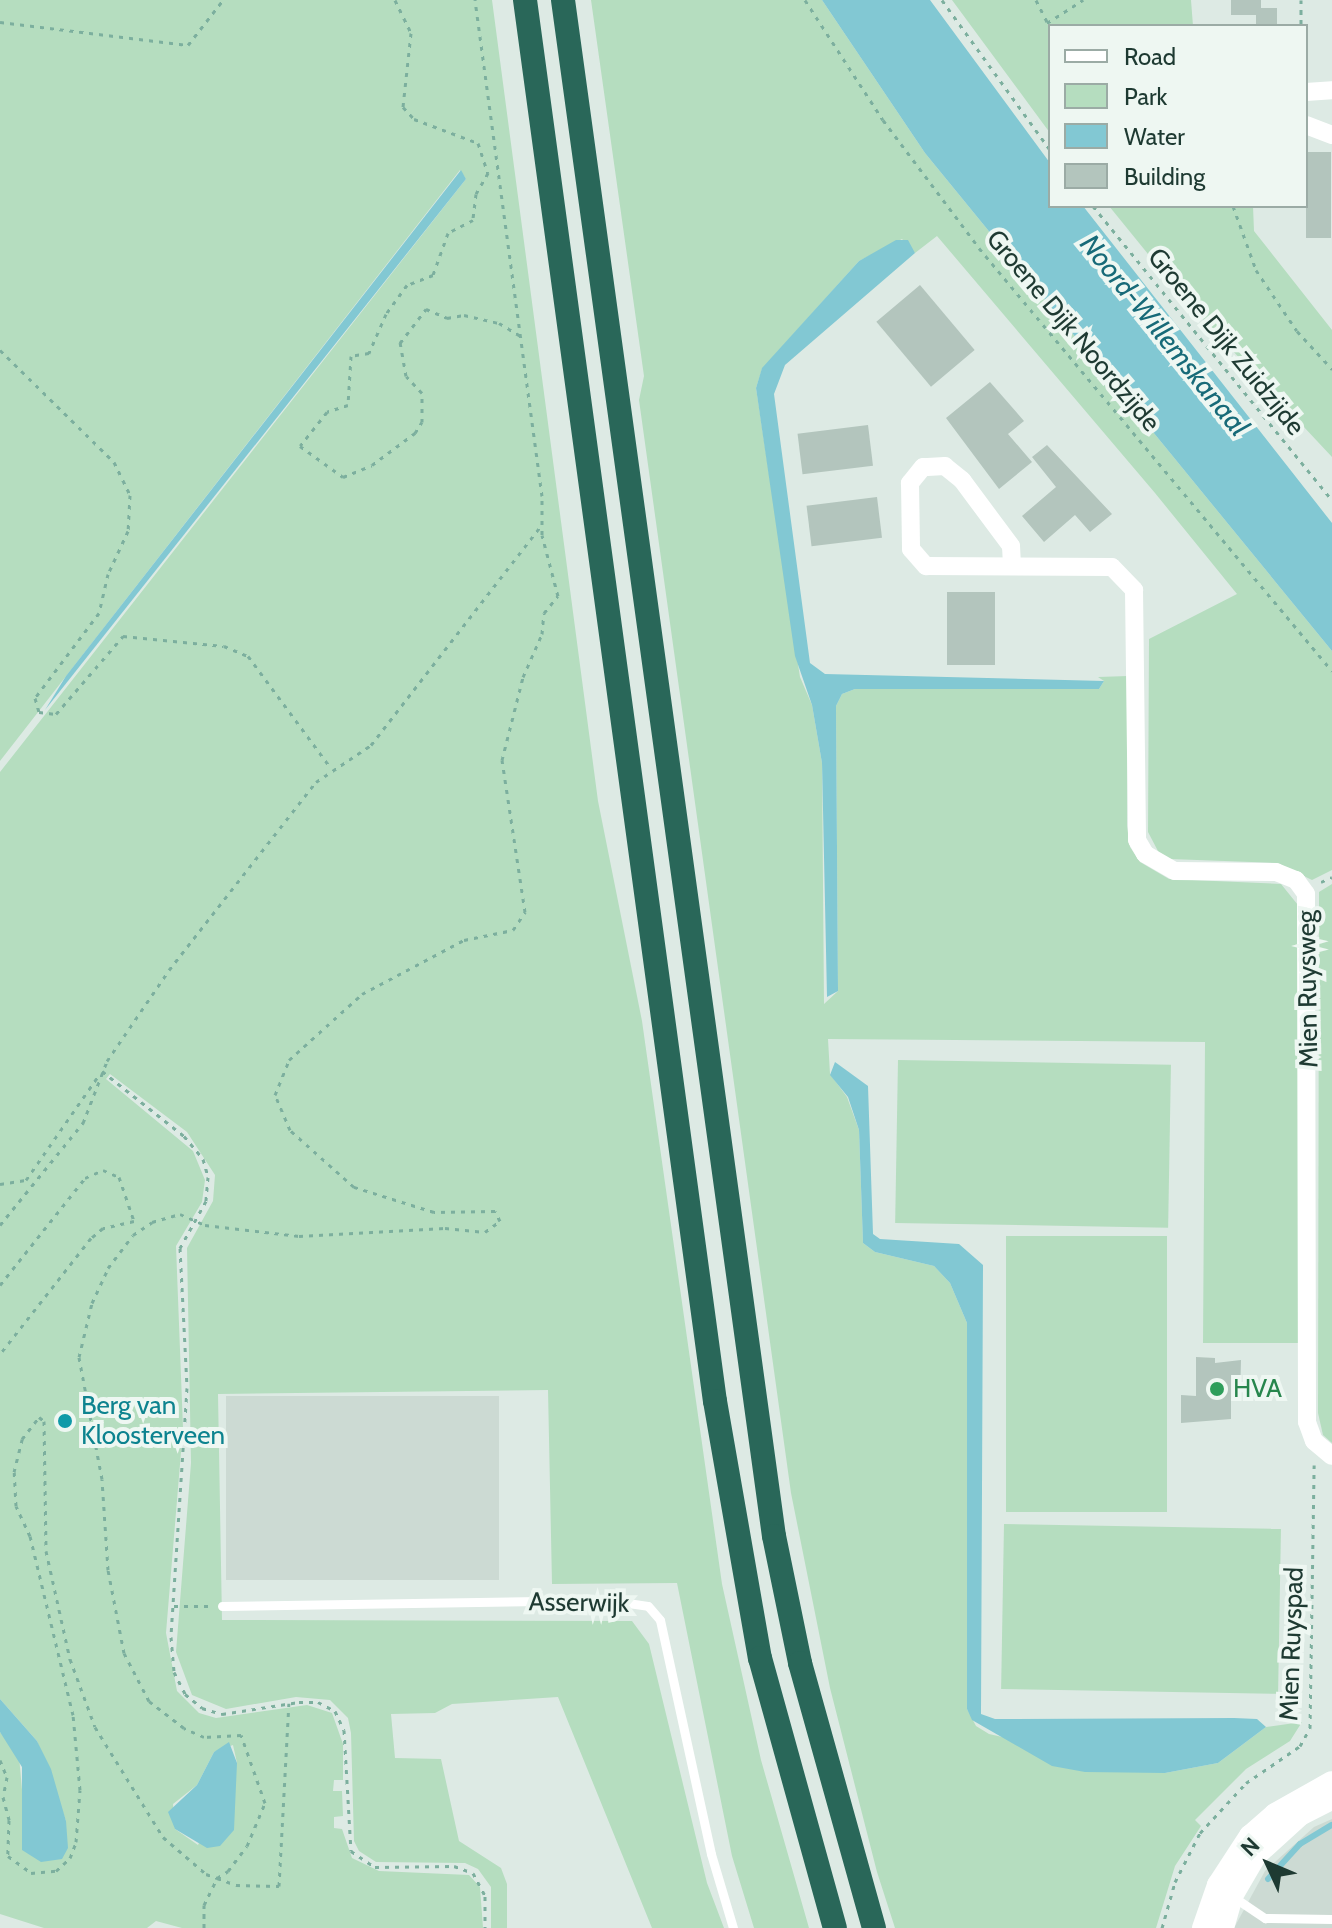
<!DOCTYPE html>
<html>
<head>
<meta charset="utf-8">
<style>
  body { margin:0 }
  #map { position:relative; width:1332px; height:1928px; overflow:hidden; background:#ddeae4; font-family:Cabin,sans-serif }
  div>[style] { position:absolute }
  .built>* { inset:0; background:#ccdad3; transform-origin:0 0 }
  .green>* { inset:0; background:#b5ddbf; transform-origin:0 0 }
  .water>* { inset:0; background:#82c8d3 }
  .stream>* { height:6px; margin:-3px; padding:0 3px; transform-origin:3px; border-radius:3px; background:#82c8d3 }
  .building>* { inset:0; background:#b3c5bd; transform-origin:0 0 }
  .path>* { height:3px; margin-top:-1.5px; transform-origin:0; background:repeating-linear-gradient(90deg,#7caf9e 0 4px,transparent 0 10px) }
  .service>* { height:9px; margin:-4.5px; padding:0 4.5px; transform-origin:4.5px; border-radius:4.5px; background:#fff }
  .minor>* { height:18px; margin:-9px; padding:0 9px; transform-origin:9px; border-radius:9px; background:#fff }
  .tertiary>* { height:22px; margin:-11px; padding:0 11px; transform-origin:11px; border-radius:11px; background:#fff }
  .motorway>* { height:24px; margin:-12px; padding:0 12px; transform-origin:12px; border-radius:12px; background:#296759 }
  .dots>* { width:22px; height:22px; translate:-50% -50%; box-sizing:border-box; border:4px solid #eef7f2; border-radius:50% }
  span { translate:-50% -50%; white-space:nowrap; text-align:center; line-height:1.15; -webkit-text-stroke:8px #eef7f2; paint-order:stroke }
  .street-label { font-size:26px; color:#1e3a32 }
  .leisure-label { font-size:26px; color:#27864d }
  .left { translate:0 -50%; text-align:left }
  .culture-label { font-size:26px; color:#0d838f }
  .water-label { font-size:28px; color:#176a78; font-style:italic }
  .legend { position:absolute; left:1048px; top:24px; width:260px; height:184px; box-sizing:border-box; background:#eef7f2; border:2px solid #9baba5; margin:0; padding:10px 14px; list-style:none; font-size:24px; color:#1e3a32 }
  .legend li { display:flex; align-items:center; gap:16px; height:40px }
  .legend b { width:40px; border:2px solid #9baba5 }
  .north { position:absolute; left:1228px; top:1824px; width:80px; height:80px; -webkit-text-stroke:6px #eef7f2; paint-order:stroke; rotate:314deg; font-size:22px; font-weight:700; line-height:32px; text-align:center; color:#1e3a32 }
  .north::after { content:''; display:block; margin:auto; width:28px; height:36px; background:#1e3a32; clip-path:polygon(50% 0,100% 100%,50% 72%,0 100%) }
</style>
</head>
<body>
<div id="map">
  <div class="built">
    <div style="left:499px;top:1396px;width:184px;height:273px;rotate:90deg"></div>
    <div style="clip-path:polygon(1332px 1819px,1332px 1928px,1234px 1928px,1265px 1871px,1314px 1827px)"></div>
  </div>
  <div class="green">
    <div style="clip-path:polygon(evenodd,0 0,492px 0,598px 801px,642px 1021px,722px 1584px,761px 1760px,809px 1928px,754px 1928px,732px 1856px,677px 1583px,552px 1584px,548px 1390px,218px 1394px,222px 1620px,632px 1621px,649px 1644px,707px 1883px,724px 1928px,652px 1928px,558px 1697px,452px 1704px,435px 1713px,391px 1714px,395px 1758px,441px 1759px,459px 1841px,501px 1868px,507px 1884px,507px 1928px,491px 1928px,491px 1887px,478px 1869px,465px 1863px,376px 1862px,359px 1851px,354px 1841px,351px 1733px,348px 1718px,330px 1700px,296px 1697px,226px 1709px,192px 1695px,176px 1652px,191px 1463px,187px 1248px,213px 1201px,215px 1175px,187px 1132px,110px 1074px,106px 1079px,193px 1151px,205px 1180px,202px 1202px,176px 1246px,183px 1428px,166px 1633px,177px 1691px,199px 1713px,216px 1718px,307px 1705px,332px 1713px,343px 1744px,343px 1780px,334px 1780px,333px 1791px,342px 1791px,343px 1816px,334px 1817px,334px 1828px,342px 1829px,352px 1858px,379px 1871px,469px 1875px,480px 1887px,483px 1928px,182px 1928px,156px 1921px,147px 1928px,44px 1928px,0 1914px,0 1732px,19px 1756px,23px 1801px,66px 1821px,37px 1741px,0 1699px,0 772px,466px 179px,460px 170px,0 761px,0 0,233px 1745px,237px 1763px,198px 1845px,175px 1829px,173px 1804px,197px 1785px,214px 1752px,233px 1745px)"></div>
    <div style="clip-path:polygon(591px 0,822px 0,925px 153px,1332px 651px,1332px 870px,1312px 880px,1277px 863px,1170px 859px,1159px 853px,1148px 832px,1149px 639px,1237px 594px,1155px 493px,937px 236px,915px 253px,902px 239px,859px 261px,762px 369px,756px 388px,800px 677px,812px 705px,822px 763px,824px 1004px,838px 991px,836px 706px,842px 694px,855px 689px,1099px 689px,1104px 681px,1098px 677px,1128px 676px,1127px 826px,1130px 847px,1140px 862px,1169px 879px,1281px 884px,1302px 910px,1299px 1343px,1203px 1343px,1205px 1042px,828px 1039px,830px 1074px,847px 1097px,859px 1130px,863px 1243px,875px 1252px,934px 1266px,950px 1283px,967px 1323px,967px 1709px,976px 1726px,989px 1734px,1165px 1773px,1218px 1763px,1266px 1727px,1302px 1722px,1290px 1741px,1246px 1769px,1195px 1820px,1201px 1826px,1175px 1866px,1156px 1928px,895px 1928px,877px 1872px,830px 1688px,791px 1493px,639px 400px,644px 376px)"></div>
    <div style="clip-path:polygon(952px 0,1191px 0,1193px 26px,1050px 26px,1050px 133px)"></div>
    <div style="clip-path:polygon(1109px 206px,1253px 206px,1254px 231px,1332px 330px,1332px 457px,1187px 302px)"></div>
    <div style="clip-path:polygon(1332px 884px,1332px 1443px,1323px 1435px,1318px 1413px,1319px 892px)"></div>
    <div style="left:898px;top:1060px;width:273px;height:163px;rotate:1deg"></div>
    <div style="left:1006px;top:1236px;width:161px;height:276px"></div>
    <div style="left:1004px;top:1524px;width:277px;height:165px;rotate:1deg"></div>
  </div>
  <div class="water">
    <div style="clip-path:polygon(822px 0,930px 0,1050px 163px,1050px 206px,1083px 206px,1332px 523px,1332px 651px,925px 153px)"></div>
    <div style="clip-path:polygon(461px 170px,466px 179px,45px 710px,66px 676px)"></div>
    <div style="clip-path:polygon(896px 240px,908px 240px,915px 253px,785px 365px,774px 394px,810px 663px,825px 674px,1104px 681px,1099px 689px,855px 689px,842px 694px,836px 706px,838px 991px,827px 997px,822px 763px,812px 705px,795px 656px,756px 388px,762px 368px,859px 261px)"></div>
    <div style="clip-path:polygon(835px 1062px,868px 1086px,873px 1234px,880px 1239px,959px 1244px,983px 1265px,981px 1714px,995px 1719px,1234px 1718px,1257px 1719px,1266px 1727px,1218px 1763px,1165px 1773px,1085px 1772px,1052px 1766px,972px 1720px,967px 1709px,967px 1323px,950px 1283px,934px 1266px,875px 1252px,863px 1243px,859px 1130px,848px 1097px,830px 1075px)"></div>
    <div style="clip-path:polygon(0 1699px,37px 1741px,51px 1769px,66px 1821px,68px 1848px,62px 1859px,41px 1862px,22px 1850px,22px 1767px,0 1732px)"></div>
    <div style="clip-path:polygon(229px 1742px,237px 1763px,234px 1830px,220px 1846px,207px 1848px,175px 1829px,168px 1812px,197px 1785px,214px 1752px)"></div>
  </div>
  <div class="stream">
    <div style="left:1268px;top:1879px;width:47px;rotate:-47.6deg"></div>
    <div style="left:1300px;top:1844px;width:37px;rotate:-31deg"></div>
  </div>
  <div class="building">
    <div style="clip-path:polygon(1231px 0,1261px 0,1261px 8px,1277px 8px,1277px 26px,1256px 26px,1256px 15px,1231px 15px)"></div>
    <div style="left:1306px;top:152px;width:25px;height:86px"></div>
    <div style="left:920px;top:285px;width:85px;height:57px;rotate:50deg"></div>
    <div style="clip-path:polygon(990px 382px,1024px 421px,1008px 434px,1032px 462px,999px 489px,946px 418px)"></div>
    <div style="left:868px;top:425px;width:41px;height:71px;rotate:83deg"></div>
    <div style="clip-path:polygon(1047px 445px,1112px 514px,1090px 532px,1075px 515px,1044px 542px,1022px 516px,1056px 487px,1032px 457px)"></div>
    <div style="left:877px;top:497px;width:41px;height:71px;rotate:83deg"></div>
    <div style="left:947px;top:592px;width:48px;height:73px"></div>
    <div style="clip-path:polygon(1196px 1357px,1215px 1358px,1215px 1363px,1241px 1360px,1240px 1399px,1231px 1399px,1231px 1419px,1181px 1423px,1181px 1395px,1196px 1396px)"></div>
  </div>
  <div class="path">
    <div style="left:395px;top:0;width:37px;rotate:64deg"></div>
    <div style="left:411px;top:33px;width:74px;rotate:96.2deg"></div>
    <div style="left:403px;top:107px;width:16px;rotate:47deg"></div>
    <div style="left:414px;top:119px;width:68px;rotate:20.6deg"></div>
    <div style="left:478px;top:143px;width:32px;rotate:72deg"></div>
    <div style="left:488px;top:173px;width:24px;rotate:120deg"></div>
    <div style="left:476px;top:194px;width:26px;rotate:97deg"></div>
    <div style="left:473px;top:220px;width:28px;rotate:153deg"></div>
    <div style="left:448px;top:233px;width:45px;rotate:109.7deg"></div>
    <div style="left:433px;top:275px;width:28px;rotate:159deg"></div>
    <div style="left:407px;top:285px;width:36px;rotate:126deg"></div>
    <div style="left:386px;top:314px;width:43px;rotate:113.6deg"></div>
    <div style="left:369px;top:353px;width:18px;rotate:171deg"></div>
    <div style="left:351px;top:356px;width:49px;rotate:93.5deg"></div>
    <div style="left:348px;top:405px;width:22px;rotate:162deg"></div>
    <div style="left:327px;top:412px;width:43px;rotate:128.5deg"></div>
    <div style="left:300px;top:446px;width:53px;rotate:35.8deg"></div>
    <div style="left:343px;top:477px;width:31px;rotate:-22deg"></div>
    <div style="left:372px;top:465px;width:54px;rotate:-36.7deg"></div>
    <div style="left:415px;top:433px;width:13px;rotate:-58deg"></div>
    <div style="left:422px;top:422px;width:29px;rotate:-90deg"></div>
    <div style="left:422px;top:393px;width:23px;rotate:-133deg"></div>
    <div style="left:406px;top:376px;width:34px;rotate:-100deg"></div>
    <div style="left:400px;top:343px;width:43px;rotate:-52.6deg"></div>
    <div style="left:426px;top:309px;width:23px;rotate:23deg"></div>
    <div style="left:447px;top:318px;width:17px;rotate:-10deg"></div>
    <div style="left:464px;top:315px;width:36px;rotate:13deg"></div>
    <div style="left:499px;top:323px;width:26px;rotate:31deg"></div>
    <div style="left:805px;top:0;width:143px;rotate:57deg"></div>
    <div style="left:883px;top:120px;width:160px;rotate:53.1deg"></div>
    <div style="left:979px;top:248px;width:551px;rotate:50.15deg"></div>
    <div style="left:942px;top:0;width:185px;rotate:54.2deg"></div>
    <div style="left:1036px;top:0;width:30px;rotate:63deg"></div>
    <div style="left:1301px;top:0;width:26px;rotate:90deg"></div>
    <div style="left:0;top:22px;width:189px;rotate:7deg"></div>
    <div style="left:188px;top:45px;width:57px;rotate:-52.1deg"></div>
    <div style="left:1047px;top:23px;width:43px;rotate:-32.6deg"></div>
    <div style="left:1093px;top:206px;width:379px;rotate:50.9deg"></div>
    <div style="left:1233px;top:206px;width:68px;rotate:70.2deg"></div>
    <div style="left:1256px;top:270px;width:73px;rotate:56.1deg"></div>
    <div style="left:1297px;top:331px;width:52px;rotate:47.4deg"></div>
    <div style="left:0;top:350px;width:160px;rotate:44.5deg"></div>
    <div style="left:114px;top:462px;width:37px;rotate:64deg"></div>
    <div style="left:130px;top:495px;width:36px;rotate:93deg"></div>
    <div style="left:128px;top:531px;width:47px;rotate:114.9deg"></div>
    <div style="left:108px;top:574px;width:40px;rotate:103deg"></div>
    <div style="left:99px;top:613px;width:106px;rotate:127deg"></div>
    <div style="left:35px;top:698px;width:15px;rotate:74deg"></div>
    <div style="left:39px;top:712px;width:17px;rotate:7deg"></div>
    <div style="left:56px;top:714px;width:103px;rotate:-49.3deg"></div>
    <div style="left:123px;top:636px;width:101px;rotate:5.7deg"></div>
    <div style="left:224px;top:646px;width:26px;rotate:23deg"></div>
    <div style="left:248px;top:656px;width:139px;rotate:53.5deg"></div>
    <div style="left:1321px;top:882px;width:12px;rotate:-24deg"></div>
    <div style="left:102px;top:1071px;width:105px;rotate:38.4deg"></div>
    <div style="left:184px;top:1136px;width:30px;rotate:50deg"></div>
    <div style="left:203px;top:1159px;width:19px;rotate:74deg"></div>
    <div style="left:208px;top:1177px;width:24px;rotate:95deg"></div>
    <div style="left:206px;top:1201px;width:54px;rotate:119deg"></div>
    <div style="left:180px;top:1248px;width:140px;rotate:87.1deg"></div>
    <div style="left:187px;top:1388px;width:250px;rotate:93.7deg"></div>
    <div style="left:171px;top:1637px;width:35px;rotate:85deg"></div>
    <div style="left:174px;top:1672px;width:25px;rotate:63deg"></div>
    <div style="left:185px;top:1694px;width:22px;rotate:39deg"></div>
    <div style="left:202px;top:1708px;width:21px;rotate:17deg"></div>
    <div style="left:222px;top:1714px;width:78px;rotate:-8.9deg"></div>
    <div style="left:299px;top:1702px;width:19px"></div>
    <div style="left:318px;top:1702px;width:19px;rotate:28deg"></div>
    <div style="left:335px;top:1711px;width:21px;rotate:65deg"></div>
    <div style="left:344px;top:1730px;width:121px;rotate:86.7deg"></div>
    <div style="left:351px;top:1851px;width:29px;rotate:34deg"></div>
    <div style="left:375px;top:1867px;width:79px;rotate:-0.7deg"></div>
    <div style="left:454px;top:1866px;width:20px;rotate:20deg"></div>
    <div style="left:473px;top:1873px;width:26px;rotate:62deg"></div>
    <div style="left:485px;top:1896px;width:32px;rotate:90deg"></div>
    <div style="left:0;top:1184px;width:26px;rotate:-9deg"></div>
    <div style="left:26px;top:1180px;width:128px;rotate:-55.2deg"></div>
    <div style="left:0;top:1225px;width:132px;rotate:-50.9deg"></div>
    <div style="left:83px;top:1123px;width:66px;rotate:-68.8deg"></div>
    <div style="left:107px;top:1061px;width:110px;rotate:-55.7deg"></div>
    <div style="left:169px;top:970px;width:239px;rotate:-52deg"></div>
    <div style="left:316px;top:782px;width:66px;rotate:-33.9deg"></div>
    <div style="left:371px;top:745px;width:277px;rotate:-52.2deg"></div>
    <div style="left:0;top:1285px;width:137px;rotate:-51.5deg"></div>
    <div style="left:85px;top:1178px;width:20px;rotate:-24deg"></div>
    <div style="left:103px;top:1170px;width:17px;rotate:24deg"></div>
    <div style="left:119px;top:1177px;width:46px;rotate:71.2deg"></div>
    <div style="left:134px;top:1221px;width:32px;rotate:167deg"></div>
    <div style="left:103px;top:1228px;width:16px;rotate:140deg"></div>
    <div style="left:91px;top:1238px;width:147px;rotate:128.1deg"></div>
    <div style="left:174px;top:1606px;width:36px"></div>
    <div style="left:0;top:1760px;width:18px;rotate:68deg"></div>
    <div style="left:7px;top:1777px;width:20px;rotate:101deg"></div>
    <div style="left:3px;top:1797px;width:24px;rotate:75deg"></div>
    <div style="left:9px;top:1820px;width:36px;rotate:92deg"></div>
    <div style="left:8px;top:1856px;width:29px;rotate:36deg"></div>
    <div style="left:31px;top:1873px;width:25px;rotate:-5deg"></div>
    <div style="left:56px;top:1871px;width:19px;rotate:-43deg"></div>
    <div style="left:70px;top:1858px;width:17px;rotate:-69deg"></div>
    <div style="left:76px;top:1842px;width:52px;rotate:-85.6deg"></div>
    <div style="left:80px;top:1790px;width:75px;rotate:-95.3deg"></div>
    <div style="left:73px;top:1715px;width:184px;rotate:-103.5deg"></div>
    <div style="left:30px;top:1536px;width:33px;rotate:-115deg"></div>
    <div style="left:16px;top:1506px;width:34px;rotate:-93deg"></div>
    <div style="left:14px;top:1472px;width:34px;rotate:-76deg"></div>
    <div style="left:22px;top:1439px;width:28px;rotate:-52deg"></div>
    <div style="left:39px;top:1417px;width:6px;rotate:39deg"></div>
    <div style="left:44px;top:1421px;width:130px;rotate:89.1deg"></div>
    <div style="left:46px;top:1551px;width:111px;rotate:77.5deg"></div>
    <div style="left:70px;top:1659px;width:72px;rotate:69.8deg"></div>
    <div style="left:95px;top:1727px;width:129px;rotate:58.3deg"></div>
    <div style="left:163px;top:1837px;width:57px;rotate:40.7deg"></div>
    <div style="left:206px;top:1874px;width:12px;rotate:20deg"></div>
    <div style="left:217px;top:1878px;width:13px;rotate:-32deg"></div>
    <div style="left:228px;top:1871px;width:31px;rotate:-53deg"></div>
    <div style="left:247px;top:1846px;width:47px;rotate:-67.3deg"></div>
    <div style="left:265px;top:1803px;width:72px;rotate:-109.4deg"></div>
    <div style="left:241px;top:1735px;width:37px;rotate:177deg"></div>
    <div style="left:204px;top:1737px;width:22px;rotate:-156deg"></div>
    <div style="left:184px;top:1728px;width:44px;rotate:-142.4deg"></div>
    <div style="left:149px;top:1701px;width:54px;rotate:-117.5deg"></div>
    <div style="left:124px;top:1653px;width:85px;rotate:-100.9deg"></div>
    <div style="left:108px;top:1570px;width:91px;rotate:-93.8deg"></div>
    <div style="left:102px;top:1479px;width:124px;rotate:-100.7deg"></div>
    <div style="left:79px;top:1357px;width:56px;rotate:-76.5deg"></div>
    <div style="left:92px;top:1303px;width:38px;rotate:-65deg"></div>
    <div style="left:108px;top:1268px;width:41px;rotate:-52.9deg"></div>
    <div style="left:133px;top:1235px;width:23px;rotate:-34deg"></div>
    <div style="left:152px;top:1222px;width:29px;rotate:-16deg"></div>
    <div style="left:180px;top:1214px;width:27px;rotate:24deg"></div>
    <div style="left:205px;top:1225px;width:95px;rotate:6.7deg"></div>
    <div style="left:299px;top:1236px;width:146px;rotate:-3.1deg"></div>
    <div style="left:445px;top:1228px;width:40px;rotate:5.7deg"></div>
    <div style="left:485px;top:1232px;width:19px;rotate:-36deg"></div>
    <div style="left:500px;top:1221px;width:11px;rotate:-117deg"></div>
    <div style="left:495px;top:1211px;width:61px;rotate:179.1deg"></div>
    <div style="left:434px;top:1212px;width:84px;rotate:-162.6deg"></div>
    <div style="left:354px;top:1187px;width:86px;rotate:-138.3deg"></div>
    <div style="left:290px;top:1130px;width:38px;rotate:-113deg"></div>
    <div style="left:275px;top:1095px;width:38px;rotate:-68deg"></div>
    <div style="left:289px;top:1060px;width:98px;rotate:-42.1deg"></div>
    <div style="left:362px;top:994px;width:115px;rotate:-27.9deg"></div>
    <div style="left:464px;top:940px;width:50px;rotate:-11.5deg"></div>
    <div style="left:513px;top:930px;width:22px;rotate:-56deg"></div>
    <div style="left:525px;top:912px;width:154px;rotate:-98.6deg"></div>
    <div style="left:502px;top:760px;width:86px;rotate:-75.8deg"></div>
    <div style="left:523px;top:677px;width:47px;rotate:-66.2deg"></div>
    <div style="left:542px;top:634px;width:21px;rotate:-85deg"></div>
    <div style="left:544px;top:613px;width:22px;rotate:-51deg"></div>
    <div style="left:558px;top:596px;width:63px;rotate:-104.7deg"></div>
    <div style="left:542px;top:535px;width:39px;rotate:-90deg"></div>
    <div style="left:542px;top:496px;width:501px;rotate:-97.69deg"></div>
    <div style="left:204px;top:1928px;width:23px;rotate:-90deg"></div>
    <div style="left:204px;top:1905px;width:30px;rotate:-64deg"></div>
    <div style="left:217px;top:1878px;width:20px;rotate:20deg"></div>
    <div style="left:236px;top:1885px;width:43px;rotate:1.3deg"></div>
    <div style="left:279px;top:1886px;width:183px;rotate:-86.9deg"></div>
    <div style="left:1162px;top:1928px;width:48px;rotate:-74.2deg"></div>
    <div style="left:1175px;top:1882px;width:55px;rotate:-63deg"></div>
    <div style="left:1200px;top:1833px;width:68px;rotate:-47.4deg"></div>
    <div style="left:1246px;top:1783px;width:65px;rotate:-34.4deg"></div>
    <div style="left:1300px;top:1746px;width:21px;rotate:-61deg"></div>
    <div style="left:1310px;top:1728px;width:263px;rotate:-89.1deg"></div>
  </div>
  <div class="service">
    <div style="left:222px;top:1606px;width:385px;rotate:-0.9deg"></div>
    <div style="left:607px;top:1600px;width:41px;rotate:8.3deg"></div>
    <div style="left:648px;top:1606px;width:18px;rotate:49deg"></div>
    <div style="left:660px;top:1620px;width:239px;rotate:77.7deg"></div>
    <div style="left:711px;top:1854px;width:77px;rotate:73.4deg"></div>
    <div style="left:1232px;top:1896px;width:40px;rotate:34deg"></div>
    <div style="left:1265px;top:1918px;width:67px;rotate:0.9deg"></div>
  </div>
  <div class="minor">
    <div style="left:1306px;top:92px;width:26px;rotate:-4deg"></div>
    <div style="left:1306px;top:125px;width:28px;rotate:21deg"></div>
    <div style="left:1012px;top:565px;width:19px;rotate:-93deg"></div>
    <div style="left:1011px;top:546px;width:82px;rotate:-126.6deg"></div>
    <div style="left:962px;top:480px;width:22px;rotate:-141deg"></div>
    <div style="left:945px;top:466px;width:22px;rotate:177deg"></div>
    <div style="left:923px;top:467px;width:21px;rotate:129deg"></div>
    <div style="left:910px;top:483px;width:66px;rotate:89.1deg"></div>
    <div style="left:911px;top:549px;width:23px;rotate:49deg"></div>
    <div style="left:926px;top:566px;width:186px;rotate:0.3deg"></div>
    <div style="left:1112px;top:567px;width:32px;rotate:46deg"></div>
    <div style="left:1134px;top:590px;width:250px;rotate:89.3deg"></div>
    <div style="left:1137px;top:840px;width:16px;rotate:60deg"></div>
    <div style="left:1145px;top:854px;width:34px;rotate:30deg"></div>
    <div style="left:1175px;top:871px;width:101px;rotate:0.6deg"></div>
    <div style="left:1276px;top:872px;width:22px;rotate:22deg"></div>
    <div style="left:1296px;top:880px;width:17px;rotate:54deg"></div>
    <div style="left:1306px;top:894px;width:528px;rotate:89.89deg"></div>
    <div style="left:1307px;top:1422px;width:20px;rotate:70deg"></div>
    <div style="left:1314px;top:1441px;width:23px;rotate:40deg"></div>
  </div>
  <div class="tertiary">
    <div style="left:1203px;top:1928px;width:46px;rotate:-70.8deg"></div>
    <div style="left:1218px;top:1885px;width:59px;rotate:-56.9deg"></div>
    <div style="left:1250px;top:1836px;width:33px;rotate:-41deg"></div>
    <div style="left:1275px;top:1814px;width:65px;rotate:-29.3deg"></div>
    <div style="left:1223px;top:1928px;width:33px;rotate:-74deg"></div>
    <div style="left:1232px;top:1896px;width:48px;rotate:-59.7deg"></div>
    <div style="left:1256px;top:1855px;width:59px;rotate:-42.3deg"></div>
    <div style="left:1300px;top:1815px;width:36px;rotate:-27deg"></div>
  </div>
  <div class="motorway">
    <div style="left:525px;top:0;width:1414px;rotate:82.28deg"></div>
    <div style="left:715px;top:1401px;width:261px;rotate:80.1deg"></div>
    <div style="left:760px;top:1658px;width:280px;rotate:74.5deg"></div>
    <div style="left:563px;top:0;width:1550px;rotate:82.18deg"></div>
    <div style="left:774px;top:1536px;width:130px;rotate:78.4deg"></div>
    <div style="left:800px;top:1663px;width:275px;rotate:74.4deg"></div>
  </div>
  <div class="dots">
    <div style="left:1217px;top:1389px;background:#2e9e5b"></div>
    <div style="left:65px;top:1421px;background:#0f9aa8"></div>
  </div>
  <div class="street-label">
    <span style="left:1073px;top:331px;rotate:50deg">Groene Dijk Noordzijde</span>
    <span style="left:1226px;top:342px;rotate:51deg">Groene Dijk Zuidzijde</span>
    <span style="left:1308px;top:989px;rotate:-91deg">Mien Ruysweg</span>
    <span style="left:579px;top:1603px;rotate:1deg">Asserwijk</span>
    <span style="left:1292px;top:1644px;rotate:-88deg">Mien Ruyspad</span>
  </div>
  <div class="leisure-label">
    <span class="left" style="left:1233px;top:1389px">HVA</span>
  </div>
  <div class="culture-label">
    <span class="left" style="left:81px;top:1421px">Berg van<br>Kloosterveen</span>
  </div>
  <div class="water-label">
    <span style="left:1165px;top:335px;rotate:51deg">Noord-Willemskanaal</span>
  </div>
  <ul class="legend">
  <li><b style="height:10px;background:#fff"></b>Road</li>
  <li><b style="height:22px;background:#b5ddbf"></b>Park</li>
  <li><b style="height:22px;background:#82c8d3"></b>Water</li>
  <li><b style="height:22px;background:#b3c5bd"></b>Building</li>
  </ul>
  <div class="north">N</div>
</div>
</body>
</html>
